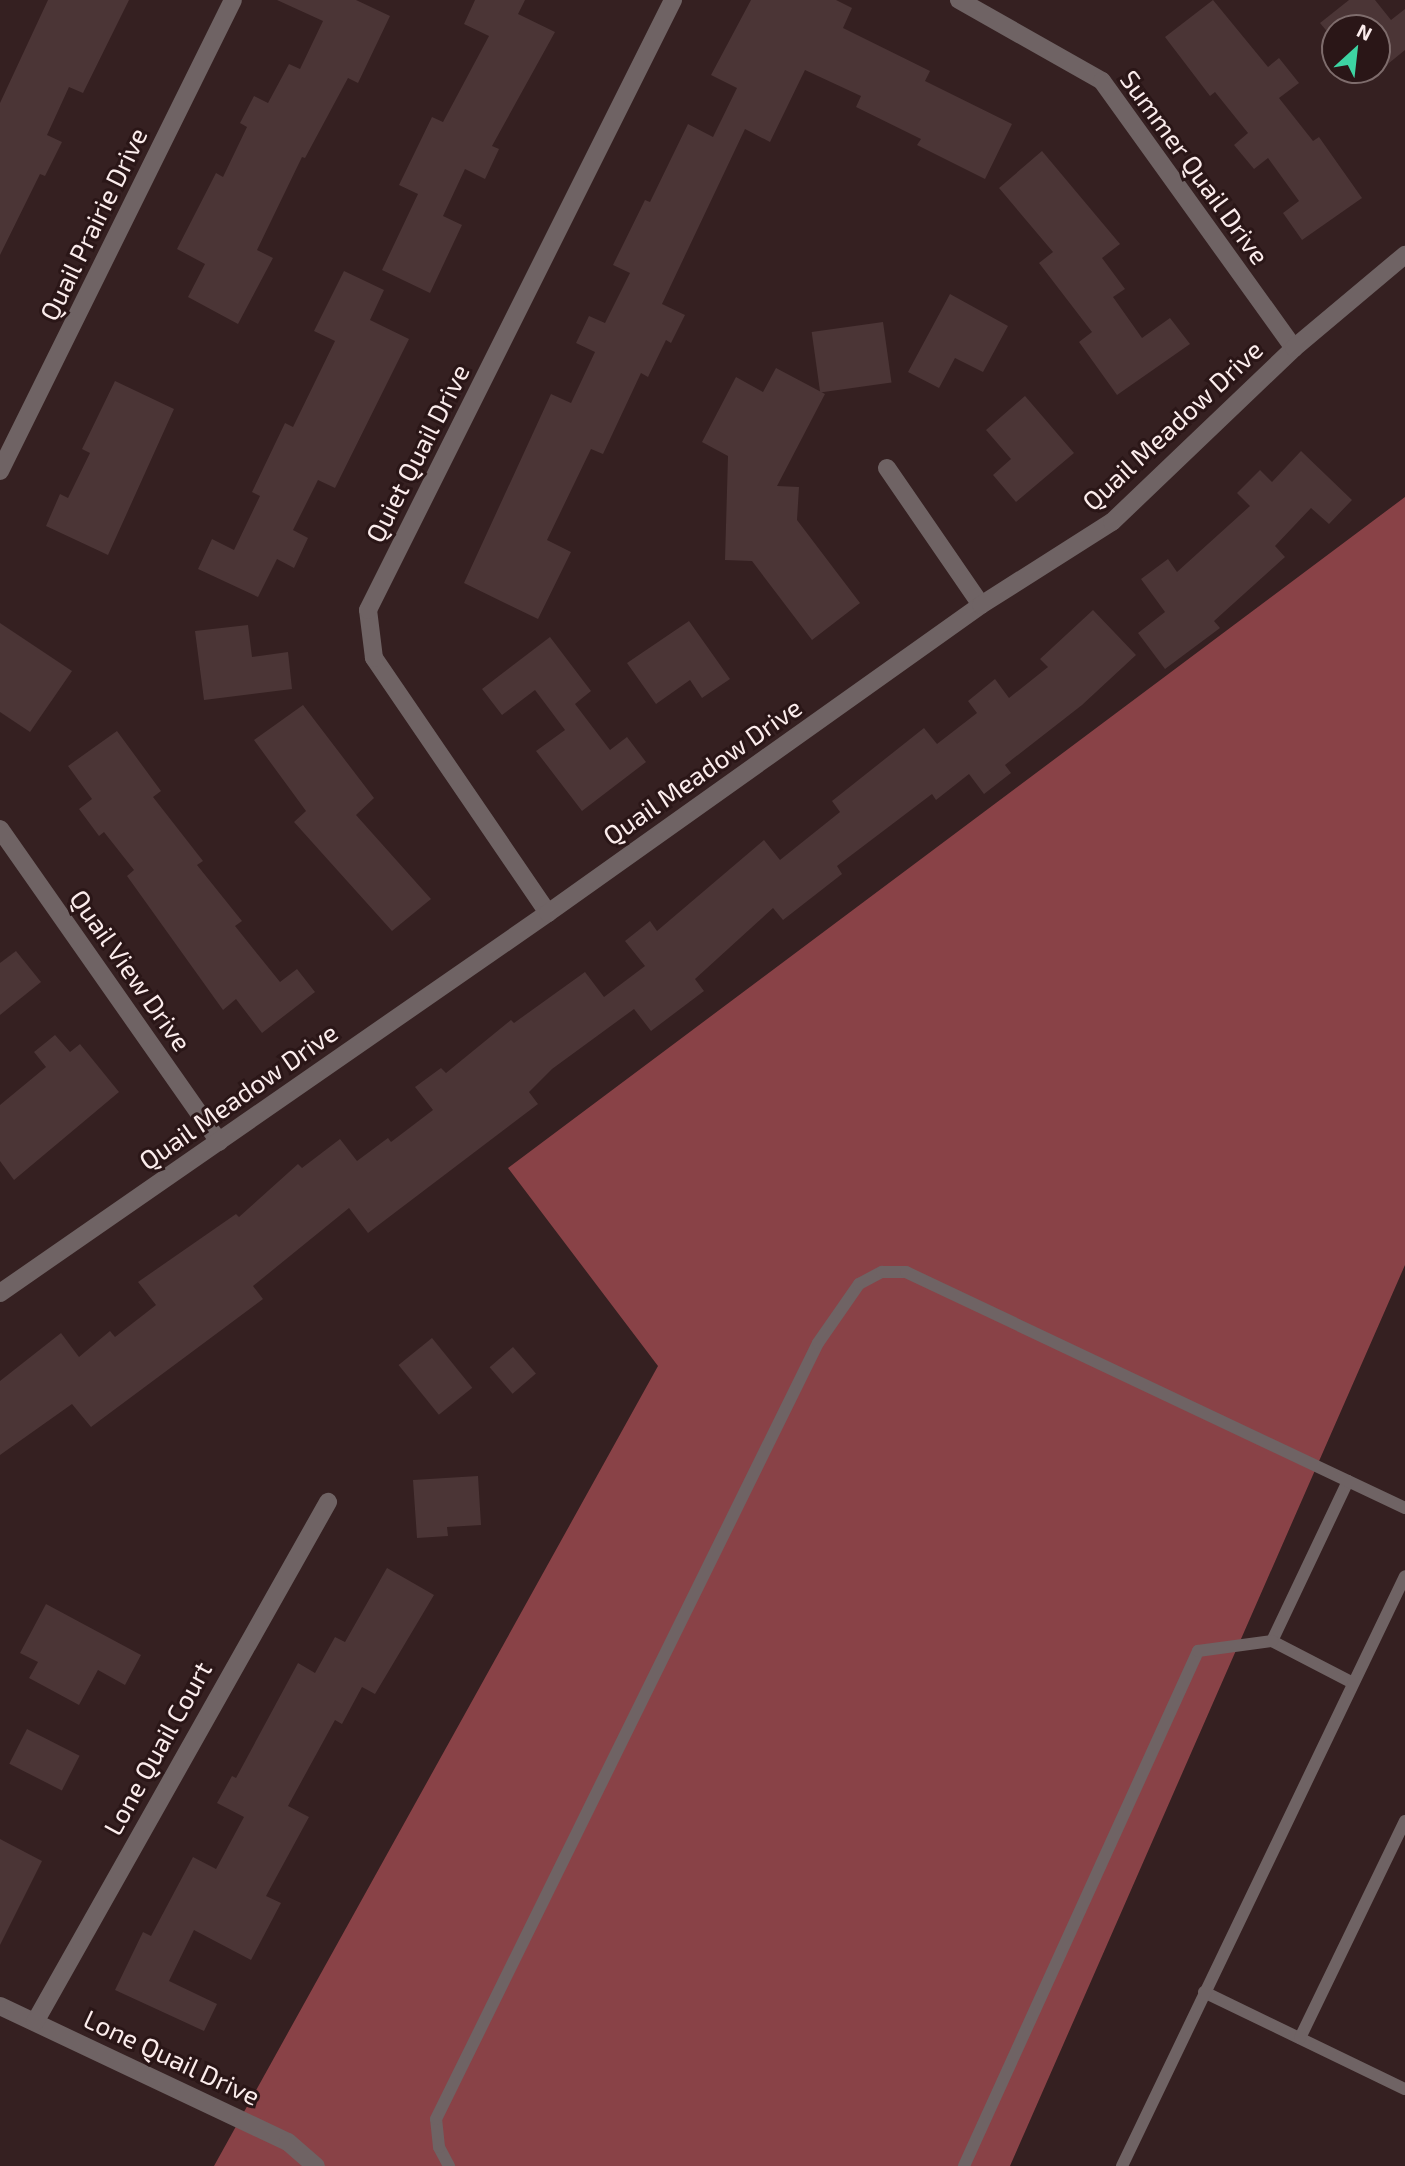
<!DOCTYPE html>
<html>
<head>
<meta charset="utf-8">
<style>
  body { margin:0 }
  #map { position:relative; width:1405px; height:2166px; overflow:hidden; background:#352021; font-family:"Exo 2",sans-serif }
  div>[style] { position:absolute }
  .forest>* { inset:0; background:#894247 }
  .building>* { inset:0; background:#4b3536; transform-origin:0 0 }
  .service>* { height:12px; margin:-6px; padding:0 6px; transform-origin:6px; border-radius:6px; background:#6f6364 }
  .minor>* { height:18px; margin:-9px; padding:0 9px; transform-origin:9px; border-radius:9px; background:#6f6364 }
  span { translate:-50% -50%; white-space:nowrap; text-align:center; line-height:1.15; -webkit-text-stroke:6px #2a1617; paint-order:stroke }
  .street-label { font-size:26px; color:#fbecec }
  .north { position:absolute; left:1321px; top:14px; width:70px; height:70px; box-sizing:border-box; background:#2a1617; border:2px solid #7e6c6c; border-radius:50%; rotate:27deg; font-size:19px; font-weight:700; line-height:28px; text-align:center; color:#fbecec }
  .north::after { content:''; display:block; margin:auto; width:24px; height:32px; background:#3dd4a3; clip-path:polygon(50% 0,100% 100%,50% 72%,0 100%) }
</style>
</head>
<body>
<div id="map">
  <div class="forest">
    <div style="clip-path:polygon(1405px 497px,1405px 1265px,1010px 2166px,214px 2166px,658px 1366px,508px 1168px)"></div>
  </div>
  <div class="building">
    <div style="clip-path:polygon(48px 0,129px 0,83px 93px,69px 87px,47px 135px,62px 142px,45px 176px,40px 174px,0 255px,0 103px)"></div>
    <div style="clip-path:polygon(277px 0,356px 0,390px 16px,358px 83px,348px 78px,305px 158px,302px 157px,257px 250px,273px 258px,238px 324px,188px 297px,205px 264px,177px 249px,216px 173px,223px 177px,247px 127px,240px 123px,254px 96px,268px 103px,289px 64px,300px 69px,323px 21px)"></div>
    <div style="clip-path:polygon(475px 0,525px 0,518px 14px,555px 32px,492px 146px,499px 149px,485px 179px,465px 169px,443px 216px,462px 225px,430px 293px,382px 270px,418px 194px,399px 185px,432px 117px,443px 122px,489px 36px,464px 24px)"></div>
    <div style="clip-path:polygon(751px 0,836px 0,852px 8px,843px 28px,930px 71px,925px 81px,1012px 124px,985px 179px,917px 145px,921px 139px,856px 107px,861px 96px,805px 70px,770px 142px,745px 129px,662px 304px,685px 315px,671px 343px,666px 340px,648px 377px,641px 373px,603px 454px,591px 449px,547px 540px,571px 552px,538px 619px,464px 583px,551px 394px,571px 403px,595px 352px,576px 343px,589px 316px,605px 323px,630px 273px,613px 265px,645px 200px,650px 202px,688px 124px,713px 137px,737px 88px,711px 75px)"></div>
    <div style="clip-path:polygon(1213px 0,1268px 67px,1279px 58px,1299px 83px,1279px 98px,1313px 141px,1319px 137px,1362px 198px,1302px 240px,1283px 213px,1299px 201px,1268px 158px,1254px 169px,1234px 145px,1248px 133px,1215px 92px,1210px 96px,1165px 37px)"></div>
    <div style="clip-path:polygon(1349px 0,1375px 0,1391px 20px,1405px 9px,1405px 50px,1367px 81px,1358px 70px,1377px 70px,1377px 28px,1335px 28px,1335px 41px,1320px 23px)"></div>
    <div style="clip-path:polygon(1042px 151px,1120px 244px,1102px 258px,1125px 289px,1113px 297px,1142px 338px,1170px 318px,1190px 344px,1117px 395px,1079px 342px,1092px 332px,1039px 263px,1053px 252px,999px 188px)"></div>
    <div style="clip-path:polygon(344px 271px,384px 290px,370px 320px,409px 339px,335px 488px,318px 480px,293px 530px,308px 538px,294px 568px,277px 559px,258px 597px,198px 569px,212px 539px,234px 550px,260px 496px,252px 492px,285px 423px,293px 427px,335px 341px,314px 331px)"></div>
    <div style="clip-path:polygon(950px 294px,1008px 326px,983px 372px,955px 358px,939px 388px,908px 372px)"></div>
    <div style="left:883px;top:322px;width:61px;height:72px;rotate:82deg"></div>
    <div style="clip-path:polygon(776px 368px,825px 394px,777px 486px,799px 487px,797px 520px,860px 603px,812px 640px,752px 561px,725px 560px,728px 456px,702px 442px,736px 377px,763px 392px)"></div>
    <div style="clip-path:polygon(115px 381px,174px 409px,108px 555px,46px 526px,60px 494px,68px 498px,90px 453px,82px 449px)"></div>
    <div style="clip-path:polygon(1025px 396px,1074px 453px,1016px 502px,993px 475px,1011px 459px,986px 430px)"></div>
    <div style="clip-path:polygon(1301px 451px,1352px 500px,1329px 524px,1311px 508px,1275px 546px,1285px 557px,1214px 621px,1220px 628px,1165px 669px,1138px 633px,1165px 612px,1141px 579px,1168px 559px,1177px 572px,1250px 506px,1237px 493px,1260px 470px,1272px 482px)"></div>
    <div style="clip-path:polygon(1093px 610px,1136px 655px,1082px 705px,1005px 765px,1011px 773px,984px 794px,969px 774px,936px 800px,932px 794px,837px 866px,842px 874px,783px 920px,773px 908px,695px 979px,704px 991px,651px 1031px,634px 1009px,552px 1069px,529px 1092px,538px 1104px,368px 1233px,349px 1208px,253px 1286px,263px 1299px,91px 1427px,72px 1404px,0 1455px,0 1381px,61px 1333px,79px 1357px,110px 1331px,115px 1337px,156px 1305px,138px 1282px,236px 1214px,239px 1217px,298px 1164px,302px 1168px,340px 1139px,357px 1161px,388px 1138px,391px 1142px,433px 1110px,415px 1087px,441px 1068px,446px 1073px,511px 1020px,514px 1023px,585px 972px,604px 997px,645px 966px,625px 941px,650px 921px,657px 931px,764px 840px,780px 860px,840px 812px,832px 801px,924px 728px,937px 744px,977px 713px,968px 701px,995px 679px,1009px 698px,1048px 667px,1040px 659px)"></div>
    <div style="clip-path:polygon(689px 621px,730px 679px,702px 698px,690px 680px,656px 704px,627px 663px)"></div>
    <div style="clip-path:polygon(0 623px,72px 671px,30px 732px,0 712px)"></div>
    <div style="clip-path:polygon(248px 625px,252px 657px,288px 652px,292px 689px,204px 700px,195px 631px)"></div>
    <div style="clip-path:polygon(550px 637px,591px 691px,575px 704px,610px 750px,627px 737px,646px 762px,582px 811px,536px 751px,565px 730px,535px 690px,502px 715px,482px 689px)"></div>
    <div style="clip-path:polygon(303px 705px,374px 798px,356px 815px,431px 899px,392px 931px,294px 822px,306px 811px,254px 740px)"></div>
    <div style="clip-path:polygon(117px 731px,161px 791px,153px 797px,203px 861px,197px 865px,242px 921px,235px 926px,280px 982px,297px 969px,315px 992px,262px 1033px,236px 999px,223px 1010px,127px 876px,134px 870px,104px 832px,99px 836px,79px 809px,92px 799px,68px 766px)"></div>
    <div style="clip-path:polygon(16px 951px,41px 982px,0 1015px,0 963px)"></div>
    <div style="clip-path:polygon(55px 1035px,70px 1052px,80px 1044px,119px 1092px,14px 1180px,0 1161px,0 1105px,46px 1067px,34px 1052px)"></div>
    <div style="left:432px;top:1338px;width:64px;height:43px;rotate:51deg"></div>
    <div style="left:513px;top:1347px;width:35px;height:31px;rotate:49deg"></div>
    <div style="clip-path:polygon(478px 1476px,481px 1525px,447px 1527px,448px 1536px,417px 1538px,413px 1480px)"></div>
    <div style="clip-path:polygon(387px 1568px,434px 1595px,375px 1694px,362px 1687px,342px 1724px,335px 1720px,288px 1806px,309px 1817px,266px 1896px,281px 1903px,251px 1960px,194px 1930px,169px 1981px,217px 2004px,204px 2031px,115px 1990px,143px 1932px,151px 1936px,193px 1857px,216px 1869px,244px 1817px,217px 1803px,232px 1776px,236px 1778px,298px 1663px,315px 1673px,335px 1637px,345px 1642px)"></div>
    <div style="clip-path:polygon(46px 1604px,141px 1655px,125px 1685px,98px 1670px,79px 1705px,29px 1678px,38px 1662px,20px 1653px)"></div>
    <div style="left:27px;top:1729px;width:59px;height:39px;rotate:27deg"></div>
    <div style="clip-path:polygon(0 1839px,42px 1861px,0 1945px)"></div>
  </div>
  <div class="service">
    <div style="left:1348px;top:1481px;width:177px;rotate:115.4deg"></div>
    <div style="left:1272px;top:1641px;width:91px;rotate:27.4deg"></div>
    <div style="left:1204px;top:1992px;width:223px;rotate:25.8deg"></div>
    <div style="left:1300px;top:2038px;width:241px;rotate:-64.2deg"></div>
    <div style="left:449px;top:2166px;width:21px;rotate:-118deg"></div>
    <div style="left:439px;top:2147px;width:28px;rotate:-96deg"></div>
    <div style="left:436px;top:2119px;width:865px;rotate:-63.79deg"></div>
    <div style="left:818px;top:1343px;width:72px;rotate:-55.2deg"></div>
    <div style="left:859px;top:1284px;width:26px;rotate:-28deg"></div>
    <div style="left:882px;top:1272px;width:24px"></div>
    <div style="left:906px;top:1272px;width:552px;rotate:25.31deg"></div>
    <div style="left:964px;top:2166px;width:566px;rotate:-65.56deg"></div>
    <div style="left:1198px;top:1651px;width:75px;rotate:-7.7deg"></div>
    <div style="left:1122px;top:2166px;width:654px;rotate:-64.37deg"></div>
  </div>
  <div class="minor">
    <div style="left:959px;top:0;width:164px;rotate:29.5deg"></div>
    <div style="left:1102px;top:81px;width:329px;rotate:54.3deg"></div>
    <div style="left:887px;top:468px;width:166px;rotate:55.5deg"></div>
    <div style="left:0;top:471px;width:525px;rotate:-63.68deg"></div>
    <div style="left:0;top:829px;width:382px;rotate:55deg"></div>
    <div style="left:548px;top:913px;width:309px;rotate:-124.3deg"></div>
    <div style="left:374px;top:658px;width:48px;rotate:-97.1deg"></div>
    <div style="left:368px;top:610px;width:682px;rotate:-63.43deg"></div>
    <div style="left:0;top:1293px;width:667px;rotate:-34.74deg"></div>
    <div style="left:548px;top:913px;width:531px;rotate:-35.42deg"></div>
    <div style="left:981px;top:605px;width:155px;rotate:-32.4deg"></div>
    <div style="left:1112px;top:522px;width:252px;rotate:-43.7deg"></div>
    <div style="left:1294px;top:348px;width:145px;rotate:-40deg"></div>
    <div style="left:0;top:2006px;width:318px;rotate:25.3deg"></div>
    <div style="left:288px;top:2142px;width:37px;rotate:41deg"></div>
    <div style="left:35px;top:2022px;width:597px;rotate:-60.6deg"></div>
  </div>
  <div class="street-label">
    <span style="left:1195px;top:167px;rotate:54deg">Summer Quail Drive</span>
    <span style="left:93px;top:224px;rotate:-64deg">Quail Prairie Drive</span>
    <span style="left:1172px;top:425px;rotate:-43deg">Quail Meadow Drive</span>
    <span style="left:417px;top:453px;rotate:-63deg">Quiet Quail Drive</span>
    <span style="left:702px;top:771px;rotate:-35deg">Quail Meadow Drive</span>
    <span style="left:131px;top:970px;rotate:55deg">Quail View Drive</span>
    <span style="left:238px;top:1096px;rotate:-35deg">Quail Meadow Drive</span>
    <span style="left:157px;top:1748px;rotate:-61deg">Lone Quail Court</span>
    <span style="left:172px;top:2057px;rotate:25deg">Lone Quail Drive</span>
  </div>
  <div class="north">N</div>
</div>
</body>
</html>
